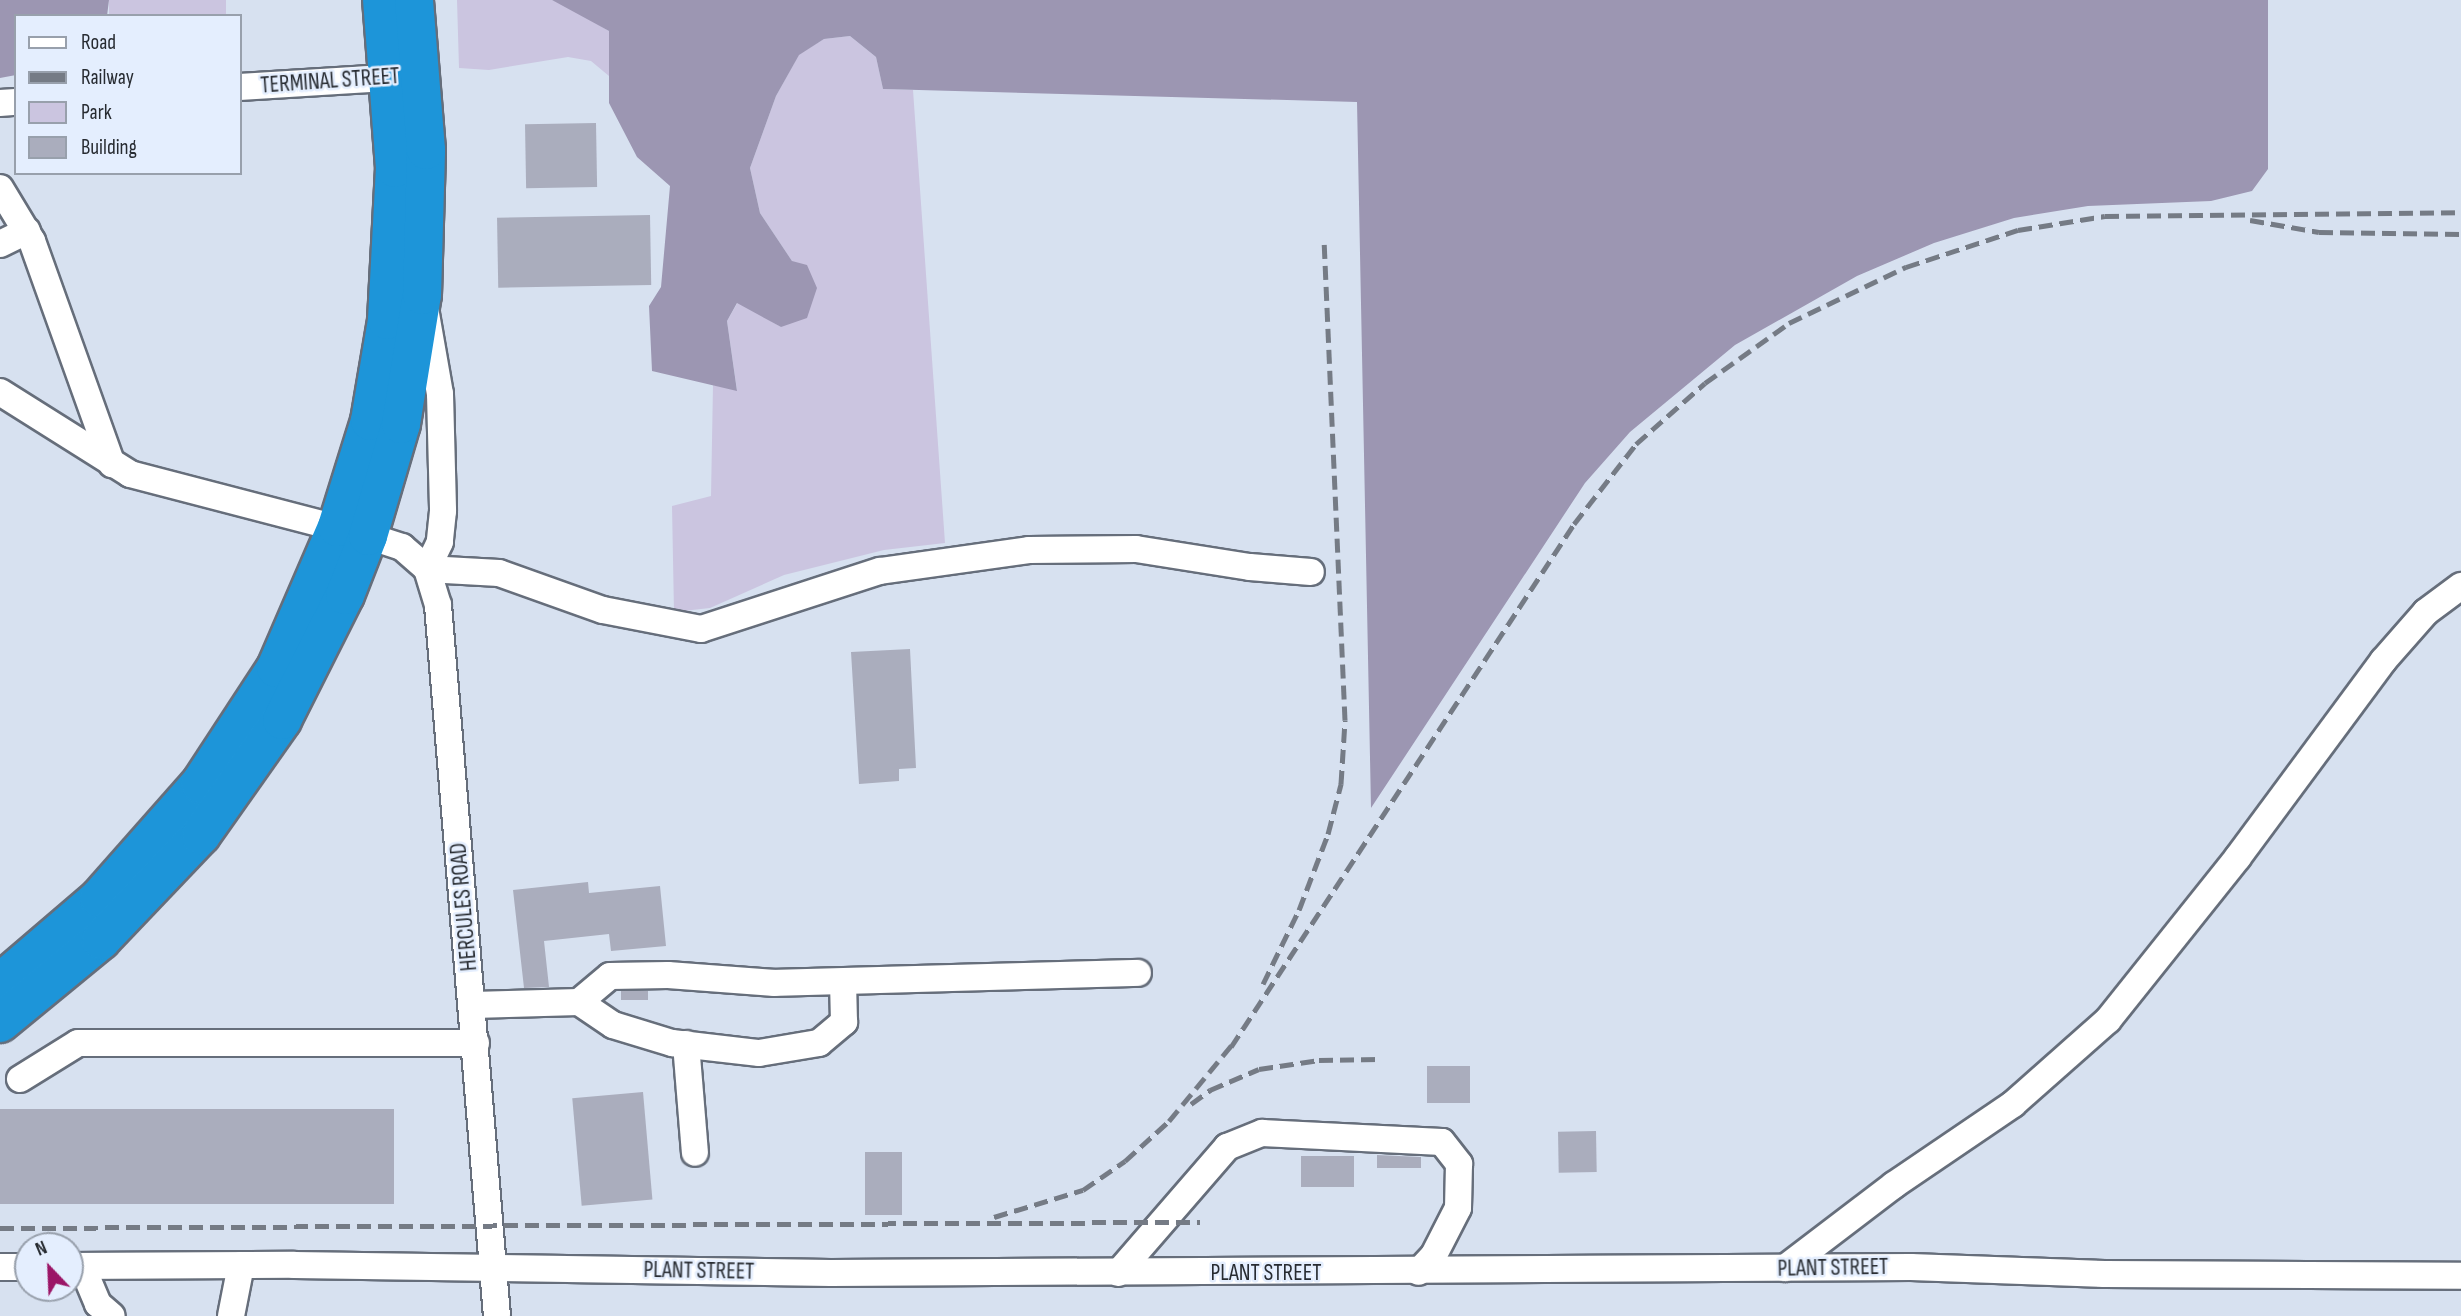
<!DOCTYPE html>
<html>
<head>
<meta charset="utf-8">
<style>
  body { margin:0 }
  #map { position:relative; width:2461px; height:1316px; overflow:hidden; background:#d7e1f0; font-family:"Sofia Sans Condensed",sans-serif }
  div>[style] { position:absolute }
  .green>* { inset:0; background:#cbc5e0; transform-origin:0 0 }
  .forest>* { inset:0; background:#9c96b2 }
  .building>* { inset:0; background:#aaadbd; transform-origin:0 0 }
  .roads { filter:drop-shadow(2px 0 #666e7b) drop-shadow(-2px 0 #666e7b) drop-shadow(0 2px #666e7b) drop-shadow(0 -2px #666e7b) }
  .minor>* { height:26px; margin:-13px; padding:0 13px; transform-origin:13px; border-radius:13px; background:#fff }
  .highway>* { height:38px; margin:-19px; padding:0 19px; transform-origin:19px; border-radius:19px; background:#1d95d9 }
  .rail>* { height:5px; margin-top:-2.5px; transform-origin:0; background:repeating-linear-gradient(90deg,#757b85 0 14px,transparent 0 21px) }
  span { translate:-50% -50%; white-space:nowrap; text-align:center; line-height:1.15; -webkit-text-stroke:5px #e4eefe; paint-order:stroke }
  .street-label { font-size:23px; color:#272b31 }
  .legend { position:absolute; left:14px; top:14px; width:228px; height:161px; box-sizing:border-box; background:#e4eefe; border:2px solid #98a0ac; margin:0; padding:9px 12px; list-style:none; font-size:21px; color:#272b31 }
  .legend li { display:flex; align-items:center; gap:14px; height:35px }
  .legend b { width:35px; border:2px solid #98a0ac }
  .north { position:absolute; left:14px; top:1232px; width:70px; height:70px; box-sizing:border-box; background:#e4eefe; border:2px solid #98a0ac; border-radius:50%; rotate:337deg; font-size:19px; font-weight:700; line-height:28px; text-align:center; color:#272b31 }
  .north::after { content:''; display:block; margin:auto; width:24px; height:32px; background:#9b1567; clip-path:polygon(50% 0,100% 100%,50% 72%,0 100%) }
</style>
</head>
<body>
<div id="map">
  <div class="green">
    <div style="left:109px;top:0;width:117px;height:16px"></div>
    <div style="clip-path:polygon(457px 0,552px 0,565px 5px,609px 31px,609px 76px,591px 61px,568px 57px,489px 70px,459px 68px)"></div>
    <div style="clip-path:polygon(850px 36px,876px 57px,883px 89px,913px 90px,945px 543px,884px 550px,784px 575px,710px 608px,674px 612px,672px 506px,711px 496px,713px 385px,737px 390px,727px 321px,738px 302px,781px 327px,792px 261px,760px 213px,750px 168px,776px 96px,799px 54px,824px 39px)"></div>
  </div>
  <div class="forest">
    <div style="clip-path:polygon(0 0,109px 0,107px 16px,16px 16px,16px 75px,0 78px)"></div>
    <div style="clip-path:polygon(552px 0,2268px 0,2268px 169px,2252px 191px,2211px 201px,2088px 206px,2014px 218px,1934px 243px,1857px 276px,1735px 345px,1630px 432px,1585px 483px,1371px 808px,1357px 102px,883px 89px,876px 57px,850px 36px,824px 39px,799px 55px,776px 96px,750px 168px,760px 213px,792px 261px,807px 265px,817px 288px,807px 318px,781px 327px,737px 303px,727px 321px,737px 391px,652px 371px,649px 306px,661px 287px,670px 186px,637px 157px,609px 103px,609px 31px)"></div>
  </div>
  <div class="building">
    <div style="left:596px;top:123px;width:64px;height:71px;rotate:89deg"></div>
    <div style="left:650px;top:215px;width:70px;height:153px;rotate:89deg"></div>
    <div style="clip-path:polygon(910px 649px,916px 768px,899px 769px,899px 781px,859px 784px,851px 652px)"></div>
    <div style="clip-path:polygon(588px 882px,589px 893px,660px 886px,666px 946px,611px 951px,609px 934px,544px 941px,549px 987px,524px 988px,513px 890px)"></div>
    <div style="left:648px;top:991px;width:9px;height:27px;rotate:90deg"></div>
    <div style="left:1470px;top:1066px;width:37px;height:43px;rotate:90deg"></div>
    <div style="left:643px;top:1092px;width:108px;height:71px;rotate:85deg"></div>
    <div style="left:0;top:1109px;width:394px;height:95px"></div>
    <div style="left:1596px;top:1131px;width:41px;height:38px;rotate:89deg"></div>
    <div style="left:865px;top:1152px;width:37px;height:63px"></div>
    <div style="clip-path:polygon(1377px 1155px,1421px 1157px,1421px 1168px,1377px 1168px)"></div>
    <div style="left:1301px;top:1156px;width:53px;height:31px"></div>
  </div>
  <div class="roads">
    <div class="minor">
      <div style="left:240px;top:87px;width:162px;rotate:-3.5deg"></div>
      <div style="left:0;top:103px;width:16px;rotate:-4deg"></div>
      <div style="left:0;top:188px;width:62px;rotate:58.9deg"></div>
      <div style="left:32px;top:241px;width:237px;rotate:70.3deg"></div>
      <div style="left:0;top:244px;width:30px;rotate:-26deg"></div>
      <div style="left:425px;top:308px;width:87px;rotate:80.1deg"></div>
      <div style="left:440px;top:394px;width:117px;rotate:88.5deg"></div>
      <div style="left:443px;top:511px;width:31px;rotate:96deg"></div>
      <div style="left:440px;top:542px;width:30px;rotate:116deg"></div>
      <div style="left:427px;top:569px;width:72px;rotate:3.2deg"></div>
      <div style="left:499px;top:573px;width:110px;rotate:19.6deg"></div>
      <div style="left:603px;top:610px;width:100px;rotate:11deg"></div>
      <div style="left:701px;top:629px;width:188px;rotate:-18deg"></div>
      <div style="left:880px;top:571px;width:150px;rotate:-8deg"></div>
      <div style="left:1029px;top:550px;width:107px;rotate:-0.5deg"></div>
      <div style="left:1136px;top:549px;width:115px;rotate:9deg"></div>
      <div style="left:1250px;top:567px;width:61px;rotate:4.7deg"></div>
      <div style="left:0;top:392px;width:154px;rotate:32.2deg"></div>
      <div style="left:130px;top:474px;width:246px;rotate:14.6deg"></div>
      <div style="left:368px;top:536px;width:36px;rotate:18deg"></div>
      <div style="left:402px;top:547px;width:33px;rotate:41deg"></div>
      <div style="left:427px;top:569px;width:38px;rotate:73deg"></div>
      <div style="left:438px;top:605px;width:713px;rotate:85.26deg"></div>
      <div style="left:579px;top:1002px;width:41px;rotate:34.1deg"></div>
      <div style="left:613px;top:1025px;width:62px;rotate:17deg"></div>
      <div style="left:672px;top:1043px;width:88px;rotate:6.6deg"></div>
      <div style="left:759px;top:1053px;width:61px;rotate:-9.5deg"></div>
      <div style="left:819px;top:1043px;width:33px;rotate:-40deg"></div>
      <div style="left:844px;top:1022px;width:40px;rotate:-91.4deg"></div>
      <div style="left:473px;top:1005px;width:106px;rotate:-1.6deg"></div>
      <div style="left:579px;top:1002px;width:40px;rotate:-40deg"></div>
      <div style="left:610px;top:976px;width:58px;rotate:-1deg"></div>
      <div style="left:668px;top:975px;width:107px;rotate:4.3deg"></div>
      <div style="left:775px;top:983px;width:363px;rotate:-1.6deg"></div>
      <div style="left:686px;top:1044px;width:109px;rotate:85.3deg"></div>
      <div style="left:20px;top:1079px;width:68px;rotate:-31.8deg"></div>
      <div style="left:78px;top:1043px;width:398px"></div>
      <div style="left:70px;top:1266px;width:224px;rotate:-0.3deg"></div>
      <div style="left:294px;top:1265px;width:537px;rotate:0.85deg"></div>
      <div style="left:831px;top:1273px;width:1080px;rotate:-0.32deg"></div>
      <div style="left:1911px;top:1267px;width:194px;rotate:2.1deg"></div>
      <div style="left:2105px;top:1274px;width:356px;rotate:0.3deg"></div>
      <div style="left:82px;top:1266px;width:41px;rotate:67.2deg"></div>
      <div style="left:98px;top:1304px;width:18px;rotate:41deg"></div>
      <div style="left:0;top:1267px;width:28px"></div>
      <div style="left:1785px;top:1268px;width:137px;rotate:-37.3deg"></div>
      <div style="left:1894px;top:1185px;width:144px;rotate:-34.2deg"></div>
      <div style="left:2013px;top:1104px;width:127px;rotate:-41.5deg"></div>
      <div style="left:2108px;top:1020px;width:208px;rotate:-51.4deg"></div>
      <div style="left:2238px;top:857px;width:244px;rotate:-53.5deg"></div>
      <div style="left:2383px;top:661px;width:65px;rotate:-48.7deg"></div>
      <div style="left:2426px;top:612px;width:44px;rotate:-36.6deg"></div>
      <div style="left:1118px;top:1273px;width:167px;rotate:-49.1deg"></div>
      <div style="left:1227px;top:1147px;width:38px;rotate:-22deg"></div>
      <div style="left:1262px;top:1133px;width:180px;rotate:2.9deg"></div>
      <div style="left:1442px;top:1142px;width:28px;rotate:52deg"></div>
      <div style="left:1459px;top:1164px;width:44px;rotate:91.3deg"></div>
      <div style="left:1458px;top:1208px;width:53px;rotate:117.1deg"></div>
      <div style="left:1434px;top:1255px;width:23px;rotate:133deg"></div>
      <div style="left:231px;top:1316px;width:52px;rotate:-78.9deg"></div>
    </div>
    <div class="highway">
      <div style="left:0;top:983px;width:130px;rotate:-40.6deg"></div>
      <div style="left:99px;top:898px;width:152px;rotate:-48.5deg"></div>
      <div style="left:200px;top:784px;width:139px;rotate:-56.8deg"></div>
      <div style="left:276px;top:668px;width:154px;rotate:-66.6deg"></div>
      <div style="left:337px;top:527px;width:111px;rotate:-72.7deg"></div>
      <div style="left:370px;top:421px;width:102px;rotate:-80.4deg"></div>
      <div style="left:387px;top:320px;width:152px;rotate:-87deg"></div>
      <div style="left:395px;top:168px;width:169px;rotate:-94.4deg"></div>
      <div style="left:0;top:1023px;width:131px;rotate:-39.4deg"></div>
      <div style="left:101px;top:940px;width:145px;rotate:-46.4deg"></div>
      <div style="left:201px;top:835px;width:141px;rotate:-54.8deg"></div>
      <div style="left:282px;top:720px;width:140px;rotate:-63.3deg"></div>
      <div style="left:345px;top:595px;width:63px;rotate:-68.7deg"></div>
      <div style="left:368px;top:536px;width:117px;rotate:-73.6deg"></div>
      <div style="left:401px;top:424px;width:131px;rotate:-80.8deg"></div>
      <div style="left:422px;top:295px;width:145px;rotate:-88.4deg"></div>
      <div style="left:426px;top:150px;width:150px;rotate:-94.6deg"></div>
    </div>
  </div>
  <div class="rail">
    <div style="left:2250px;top:220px;width:70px;rotate:9.9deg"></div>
    <div style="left:2319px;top:232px;width:142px;rotate:0.8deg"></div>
    <div style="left:1263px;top:984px;width:82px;rotate:-64.1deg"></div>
    <div style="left:1299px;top:910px;width:81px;rotate:-69.1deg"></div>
    <div style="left:1328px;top:834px;width:52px;rotate:-75.4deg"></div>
    <div style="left:1341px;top:784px;width:64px;rotate:-86.4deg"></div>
    <div style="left:1345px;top:720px;width:480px;rotate:-92.5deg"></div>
    <div style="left:1231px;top:1047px;width:625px;rotate:-56.74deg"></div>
    <div style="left:1574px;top:524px;width:101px;rotate:-52.2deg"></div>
    <div style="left:1636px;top:444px;width:92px;rotate:-41.5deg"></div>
    <div style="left:1705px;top:383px;width:103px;rotate:-35.5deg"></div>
    <div style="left:1789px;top:323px;width:130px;rotate:-25.6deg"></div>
    <div style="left:1906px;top:267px;width:118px;rotate:-18.3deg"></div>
    <div style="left:2018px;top:230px;width:88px;rotate:-9.1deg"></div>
    <div style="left:2105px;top:216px;width:356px;rotate:-0.6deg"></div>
    <div style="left:1191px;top:1104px;width:24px;rotate:-36deg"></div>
    <div style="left:1210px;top:1090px;width:53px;rotate:-23.2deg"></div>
    <div style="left:1259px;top:1069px;width:61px;rotate:-8.5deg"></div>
    <div style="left:1319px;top:1060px;width:60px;rotate:-1deg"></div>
    <div style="left:994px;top:1217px;width:93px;rotate:-16.9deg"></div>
    <div style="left:1083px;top:1190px;width:51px;rotate:-34.6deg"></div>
    <div style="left:1125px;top:1161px;width:59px;rotate:-42.3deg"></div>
    <div style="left:1169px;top:1121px;width:104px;rotate:-50.5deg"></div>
    <div style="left:0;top:1228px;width:1200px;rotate:-0.29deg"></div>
  </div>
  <div class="street-label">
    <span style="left:330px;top:81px;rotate:-4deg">TERMINAL STREET</span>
    <span style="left:464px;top:907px;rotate:-95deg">HERCULES ROAD</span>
    <span style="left:1833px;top:1268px;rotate:-1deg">PLANT STREET</span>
    <span style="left:699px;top:1271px;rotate:1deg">PLANT STREET</span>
    <span style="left:1266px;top:1273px">PLANT STREET</span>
  </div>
  <ul class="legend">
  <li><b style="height:9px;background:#fff"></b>Road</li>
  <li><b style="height:9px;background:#757b85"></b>Railway</li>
  <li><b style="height:19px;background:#cbc5e0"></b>Park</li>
  <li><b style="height:19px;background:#aaadbd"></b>Building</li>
  </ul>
  <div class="north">N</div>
</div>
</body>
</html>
